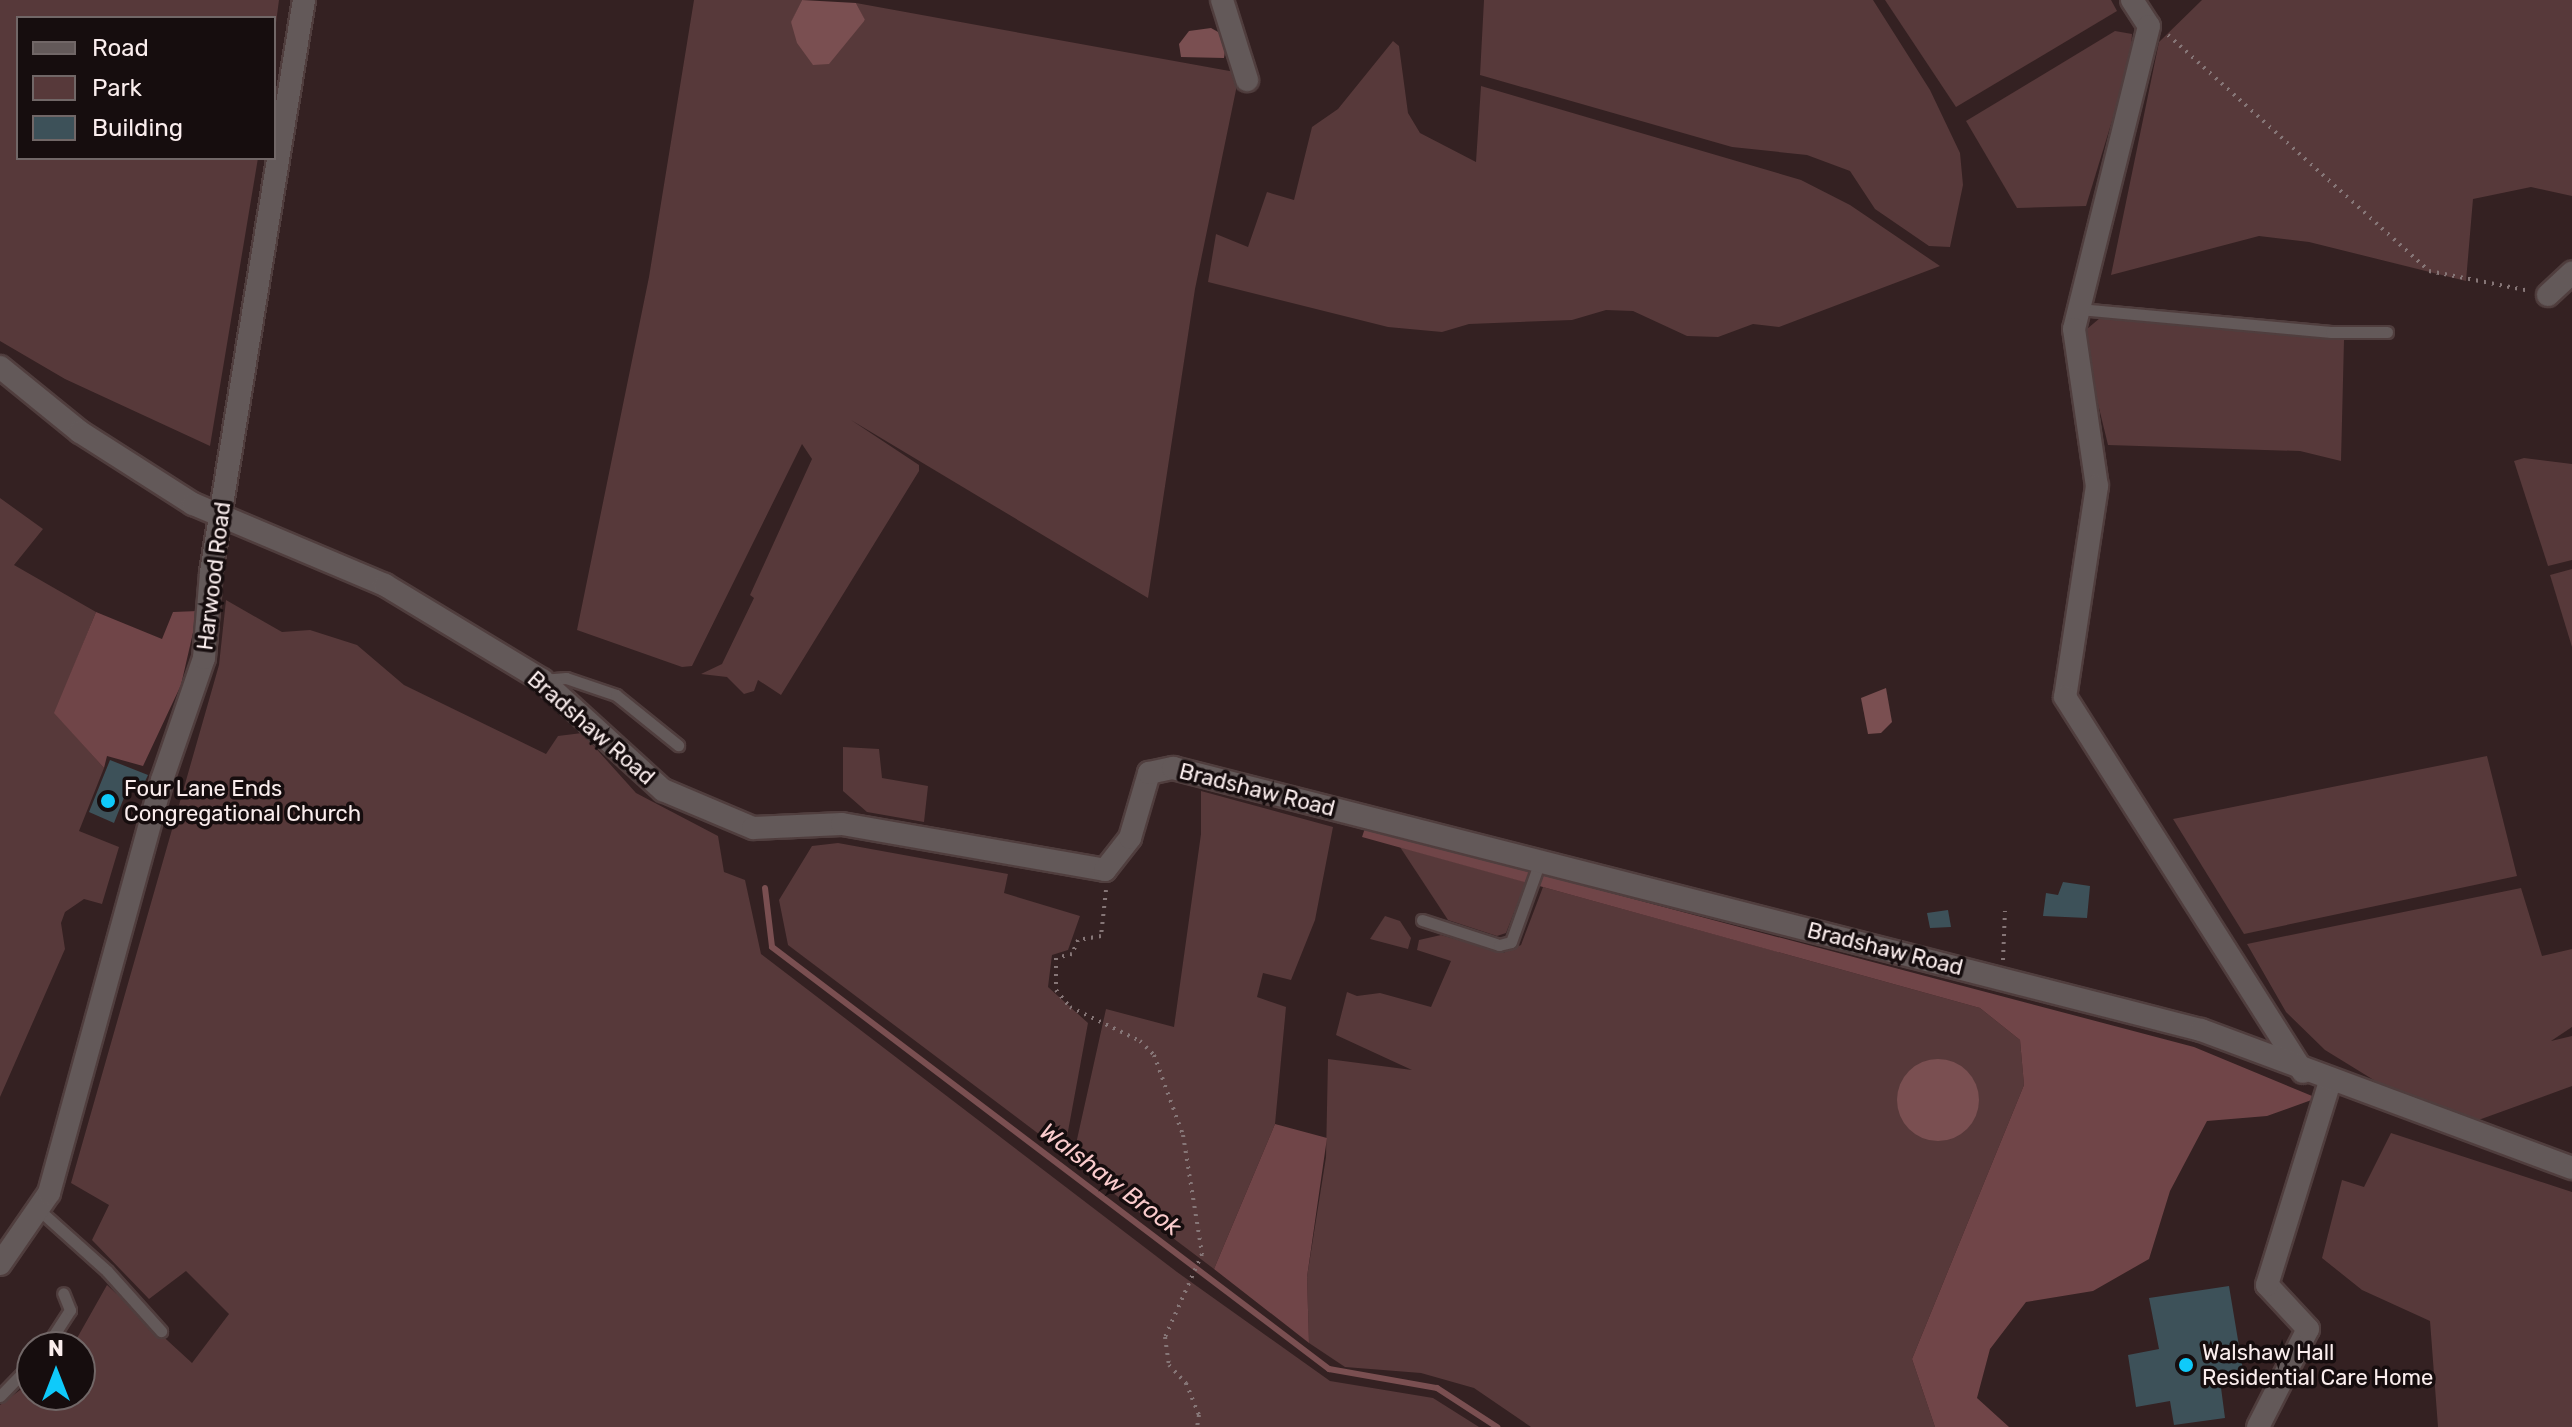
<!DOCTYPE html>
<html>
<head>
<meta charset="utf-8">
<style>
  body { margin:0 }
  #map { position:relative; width:2572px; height:1427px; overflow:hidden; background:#342122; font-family:Rubik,sans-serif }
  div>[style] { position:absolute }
  .green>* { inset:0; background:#57393a }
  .forest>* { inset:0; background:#704548 }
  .water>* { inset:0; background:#7a4f51 }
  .round { border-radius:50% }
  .stream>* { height:6px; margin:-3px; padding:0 3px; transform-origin:3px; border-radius:3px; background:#7a4f51 }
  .building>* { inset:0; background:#3d5159 }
  .path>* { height:4px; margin-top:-2px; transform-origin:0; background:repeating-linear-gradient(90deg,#867677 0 2px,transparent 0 8px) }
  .roads { filter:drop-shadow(2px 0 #503e3e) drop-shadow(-2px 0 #503e3e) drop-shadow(0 2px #503e3e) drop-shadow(0 -2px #503e3e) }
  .service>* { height:11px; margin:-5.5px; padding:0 5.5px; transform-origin:5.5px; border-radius:5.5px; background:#635959 }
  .minor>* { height:22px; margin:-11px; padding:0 11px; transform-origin:11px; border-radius:11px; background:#635959 }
  .tertiary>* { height:22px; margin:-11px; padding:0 11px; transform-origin:11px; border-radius:11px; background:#635959 }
  .dots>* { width:22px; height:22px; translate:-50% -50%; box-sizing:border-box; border:4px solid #160d0e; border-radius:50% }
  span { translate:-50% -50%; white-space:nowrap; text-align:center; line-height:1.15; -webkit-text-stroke:7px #160d0e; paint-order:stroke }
  .street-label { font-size:22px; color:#faeded }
  .poi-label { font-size:22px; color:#faeded }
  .left { translate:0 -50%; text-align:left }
  .water-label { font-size:24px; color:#facbcc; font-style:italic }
  .legend { position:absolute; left:16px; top:16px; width:260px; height:144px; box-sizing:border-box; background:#160d0e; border:2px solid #716767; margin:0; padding:10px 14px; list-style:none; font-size:24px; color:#faeded }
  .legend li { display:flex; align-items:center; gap:16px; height:40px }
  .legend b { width:40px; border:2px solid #716767 }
  .north { position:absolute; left:16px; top:1331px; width:80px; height:80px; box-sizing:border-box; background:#160d0e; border:2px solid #716767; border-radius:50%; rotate:0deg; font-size:22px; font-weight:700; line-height:32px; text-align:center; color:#faeded }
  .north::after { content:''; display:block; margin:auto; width:28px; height:36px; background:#0fcafa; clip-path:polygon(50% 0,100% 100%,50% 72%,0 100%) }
</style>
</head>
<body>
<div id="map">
  <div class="green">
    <div style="clip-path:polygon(0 0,279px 0,274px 38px,274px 18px,18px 18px,18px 158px,258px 158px,210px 446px,65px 379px,0 341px)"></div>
    <div style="clip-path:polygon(694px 0,802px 0,791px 23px,865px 21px,856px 3px,1235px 72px,1237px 85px,1195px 289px,1148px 598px,851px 420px,919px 465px,919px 471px,781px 695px,758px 680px,754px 691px,744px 694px,727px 677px,701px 674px,722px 664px,754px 598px,750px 595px,812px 459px,802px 444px,692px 666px,682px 667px,577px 630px,649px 277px)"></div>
    <div style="clip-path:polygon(1484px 0,1873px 0,1930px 90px,1960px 153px,1963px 185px,1950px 247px,1929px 246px,1875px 209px,1850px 171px,1807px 155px,1732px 147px,1480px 75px)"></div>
    <div style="clip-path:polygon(1885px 0,2111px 0,2117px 11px,1956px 107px)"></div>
    <div style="clip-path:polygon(2202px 0,2572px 0,2572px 196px,2531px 187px,2473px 199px,2466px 281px,2309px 242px,2259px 236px,2111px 275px,2159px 42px)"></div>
    <div style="clip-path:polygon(2115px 31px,2132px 34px,2130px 62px,2086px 206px,2017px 208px,1966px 121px)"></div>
    <div style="clip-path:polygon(1393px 41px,1399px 46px,1408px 113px,1420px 133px,1476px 162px,1481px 86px,1801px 180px,1850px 205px,1940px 266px,1779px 327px,1753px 324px,1718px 337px,1687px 336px,1633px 311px,1606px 310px,1572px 320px,1469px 324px,1442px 332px,1388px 327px,1208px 282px,1216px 234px,1248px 247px,1267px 192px,1294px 200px,1312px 127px,1338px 109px)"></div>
    <div style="clip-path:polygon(2100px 318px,2344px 340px,2341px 461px,2300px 451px,2108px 445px,2081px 334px)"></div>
    <div style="clip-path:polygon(2524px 458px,2572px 464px,2572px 560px,2548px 566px,2514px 461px)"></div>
    <div style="clip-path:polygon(0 498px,43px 529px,14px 565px,96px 612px,55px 713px,104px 768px,79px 831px,119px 847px,102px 904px,84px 899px,65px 912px,61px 923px,65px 949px,0 1097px)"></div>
    <div style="clip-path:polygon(2572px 569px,2572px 647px,2550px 575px)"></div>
    <div style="clip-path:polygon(226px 600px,282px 632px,310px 630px,357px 645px,404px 685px,546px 754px,558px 736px,582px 733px,636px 793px,718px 836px,724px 872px,745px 880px,761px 954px,1177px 1272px,1330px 1381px,1433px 1398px,1479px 1427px,0 1427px,0 1405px,32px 1381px,32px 1395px,80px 1395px,80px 1347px,72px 1347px,107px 1285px,192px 1363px,229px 1314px,186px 1271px,149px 1299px,92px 1240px,109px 1205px,71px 1183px,219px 665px)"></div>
    <div style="clip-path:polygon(843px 747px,879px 749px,882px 778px,928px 786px,924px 822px,867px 812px,843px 791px)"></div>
    <div style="clip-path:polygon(2487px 756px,2517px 876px,2244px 934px,2173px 819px)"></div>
    <div style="clip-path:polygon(1201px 791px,1333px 827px,1315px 920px,1291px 980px,1263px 973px,1257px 997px,1286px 1007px,1275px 1124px,1214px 1269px,1072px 1162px,1106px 1009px,1174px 1027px,1201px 834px)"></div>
    <div style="clip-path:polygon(838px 843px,1008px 874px,1004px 893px,1080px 916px,1068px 950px,1052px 955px,1048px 987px,1088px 1023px,1064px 1153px,788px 945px,779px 900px,812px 846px)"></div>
    <div style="clip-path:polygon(1400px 847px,1526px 882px,1506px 933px,1497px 936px,1448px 920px)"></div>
    <div style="clip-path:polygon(1543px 887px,1980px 1008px,2020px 1040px,2024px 1085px,1912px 1359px,1935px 1427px,1531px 1427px,1474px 1388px,1421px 1373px,1345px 1367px,1309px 1343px,1307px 1277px,1326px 1157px,1328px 1059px,1412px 1070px,1336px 1035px,1347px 992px,1357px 996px,1380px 993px,1431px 1007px,1451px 961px,1417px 950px,1419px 940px,1441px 935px,1503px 953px,1521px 945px)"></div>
    <div style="clip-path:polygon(2521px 888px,2542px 956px,2572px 949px,2572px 1027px,2551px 1041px,2572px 1036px,2572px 1086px,2473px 1122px,2377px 1082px,2325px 1050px,2286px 1012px,2247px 944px)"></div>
    <div style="clip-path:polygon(1385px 916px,1400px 921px,1411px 938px,1408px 949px,1370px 939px)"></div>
    <div style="clip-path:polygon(2391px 1133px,2572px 1192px,2572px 1427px,2438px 1427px,2430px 1321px,2362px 1290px,2322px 1258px,2342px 1180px,2364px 1187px)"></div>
  </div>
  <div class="forest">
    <div style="clip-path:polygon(198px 611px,181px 685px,143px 766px,107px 756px,104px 768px,54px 713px,96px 612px,162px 639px,173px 612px)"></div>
    <div style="clip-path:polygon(1365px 828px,2194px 1047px,2317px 1098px,2267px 1116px,2207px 1121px,2170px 1191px,2149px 1259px,2093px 1291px,2026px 1302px,1990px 1349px,1977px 1398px,2009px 1427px,1935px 1427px,1912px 1359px,2024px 1085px,2020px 1040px,1980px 1008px,1362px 837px)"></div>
    <div style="clip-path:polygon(1275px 1124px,1327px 1138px,1307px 1277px,1309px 1343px,1214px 1269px)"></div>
  </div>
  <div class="water">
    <div style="clip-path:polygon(802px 0,856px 3px,865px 20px,829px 64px,813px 65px,797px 43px,791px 22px)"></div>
    <div style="clip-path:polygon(1211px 28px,1227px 37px,1224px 58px,1181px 57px,1179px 44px,1189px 31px)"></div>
    <div style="clip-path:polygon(1886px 688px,1892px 722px,1881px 733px,1868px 734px,1861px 698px)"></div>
    <div class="round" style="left:1897px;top:1059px;width:82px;height:82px"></div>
  </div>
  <div class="stream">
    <div style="left:765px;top:888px;width:59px;rotate:83.2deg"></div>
    <div style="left:772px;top:947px;width:699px;rotate:37.15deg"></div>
    <div style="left:1329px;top:1369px;width:110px;rotate:10deg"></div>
    <div style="left:1437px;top:1388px;width:72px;rotate:33deg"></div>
  </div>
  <div class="building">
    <div style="clip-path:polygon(110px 760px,148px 775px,141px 790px,129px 785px,114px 823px,89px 812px)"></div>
    <div style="clip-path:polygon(2063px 882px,2090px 886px,2087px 918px,2043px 916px,2046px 893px,2058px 895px)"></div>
    <div style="clip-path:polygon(1948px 910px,1951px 927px,1930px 928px,1927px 913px)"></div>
    <div style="clip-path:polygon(2229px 1286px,2244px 1376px,2220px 1380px,2225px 1418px,2174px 1425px,2170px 1401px,2136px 1407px,2128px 1355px,2159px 1349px,2149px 1298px)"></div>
  </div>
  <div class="path">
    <div style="left:2168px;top:35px;width:352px;rotate:42.1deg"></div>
    <div style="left:2429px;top:271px;width:103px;rotate:11.2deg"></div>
    <div style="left:1106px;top:890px;width:46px;rotate:96.2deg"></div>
    <div style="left:1101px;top:936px;width:23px;rotate:170deg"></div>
    <div style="left:1078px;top:940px;width:15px;rotate:113deg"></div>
    <div style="left:1072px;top:954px;width:16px;rotate:166deg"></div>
    <div style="left:1056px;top:958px;width:32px;rotate:90deg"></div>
    <div style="left:1056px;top:990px;width:22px;rotate:51deg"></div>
    <div style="left:1070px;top:1007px;width:78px;rotate:25.9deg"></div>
    <div style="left:1140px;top:1041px;width:20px;rotate:45deg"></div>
    <div style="left:1154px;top:1055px;width:85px;rotate:70.1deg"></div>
    <div style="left:1183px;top:1135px;width:121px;rotate:80.9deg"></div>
    <div style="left:1202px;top:1254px;width:91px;rotate:114deg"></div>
    <div style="left:1165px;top:1337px;width:28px;rotate:82deg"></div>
    <div style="left:1169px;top:1365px;width:25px;rotate:47deg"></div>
    <div style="left:1186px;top:1383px;width:35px;rotate:68deg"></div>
    <div style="left:1199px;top:1415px;width:12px;rotate:99deg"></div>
    <div style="left:2003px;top:960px;width:49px;rotate:-87.7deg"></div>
  </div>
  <div class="roads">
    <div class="service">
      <div style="left:2079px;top:309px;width:253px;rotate:5.2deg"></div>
      <div style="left:2331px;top:332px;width:56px"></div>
      <div style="left:542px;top:680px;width:24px;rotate:-5deg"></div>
      <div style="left:566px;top:678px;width:53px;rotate:18.8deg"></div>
      <div style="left:616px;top:695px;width:80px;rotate:38.9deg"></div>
      <div style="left:1422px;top:920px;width:81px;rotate:18deg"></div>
      <div style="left:1499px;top:945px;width:12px;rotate:-14deg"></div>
      <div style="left:1511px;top:942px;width:86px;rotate:-70.3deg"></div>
      <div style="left:38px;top:1209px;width:93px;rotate:41.9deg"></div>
      <div style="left:107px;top:1271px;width:81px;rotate:48deg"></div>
      <div style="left:46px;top:1347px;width:44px;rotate:-57deg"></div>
      <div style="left:70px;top:1310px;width:18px;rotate:-112deg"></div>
      <div style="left:0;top:1396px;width:46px;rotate:-45.9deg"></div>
    </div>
    <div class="minor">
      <div style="left:1222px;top:0;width:84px;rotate:72.6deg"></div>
      <div style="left:2132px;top:0;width:31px;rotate:57deg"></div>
      <div style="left:2149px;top:26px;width:312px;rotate:103.9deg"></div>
      <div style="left:2074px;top:329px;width:159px;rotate:81.7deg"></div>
      <div style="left:2097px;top:486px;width:213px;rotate:98.6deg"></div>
      <div style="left:2065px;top:697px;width:444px;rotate:57.6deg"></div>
      <div style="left:2548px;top:295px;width:33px;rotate:-43deg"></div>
      <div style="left:2258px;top:1427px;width:110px;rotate:-63deg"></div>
      <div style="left:2308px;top:1329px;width:60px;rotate:-133deg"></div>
      <div style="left:2267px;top:1285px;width:213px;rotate:-72.8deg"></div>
    </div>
    <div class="tertiary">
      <div style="left:0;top:367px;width:103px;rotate:39.1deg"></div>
      <div style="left:80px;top:432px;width:134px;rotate:32.5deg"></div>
      <div style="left:193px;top:504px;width:208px;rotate:22.9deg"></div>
      <div style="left:385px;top:585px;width:184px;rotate:31.2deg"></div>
      <div style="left:542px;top:680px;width:164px;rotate:42.3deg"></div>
      <div style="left:663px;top:790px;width:98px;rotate:22.9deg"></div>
      <div style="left:753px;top:828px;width:89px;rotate:-2.6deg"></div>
      <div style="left:842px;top:824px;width:267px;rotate:9.9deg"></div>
      <div style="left:1105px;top:870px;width:41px;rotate:-52deg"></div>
      <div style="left:1130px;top:838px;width:68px;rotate:-73.7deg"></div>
      <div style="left:1149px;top:773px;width:25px;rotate:-12deg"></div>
      <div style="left:1173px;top:768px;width:1061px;rotate:14.3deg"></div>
      <div style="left:2201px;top:1030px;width:396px;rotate:20.4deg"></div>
      <div style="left:0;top:1264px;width:86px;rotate:-55.4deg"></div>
      <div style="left:49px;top:1193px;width:428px;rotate:-74.7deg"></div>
      <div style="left:162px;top:780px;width:129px;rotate:-71deg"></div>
      <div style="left:204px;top:658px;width:86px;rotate:-85.3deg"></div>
      <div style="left:211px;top:572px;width:580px;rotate:-80.77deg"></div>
    </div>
  </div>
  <div class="dots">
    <div style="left:108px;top:801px;background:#0fcafa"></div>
    <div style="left:2186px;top:1365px;background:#0fcafa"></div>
  </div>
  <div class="street-label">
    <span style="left:214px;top:576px;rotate:-83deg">Harwood Road</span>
    <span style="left:591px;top:728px;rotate:41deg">Bradshaw Road</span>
    <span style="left:1257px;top:790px;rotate:14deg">Bradshaw Road</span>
    <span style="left:1885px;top:949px;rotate:14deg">Bradshaw Road</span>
  </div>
  <div class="poi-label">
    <span class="left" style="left:124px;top:801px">Four Lane Ends<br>Congregational Church</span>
    <span class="left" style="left:2202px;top:1365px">Walshaw Hall<br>Residential Care Home</span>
  </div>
  <div class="water-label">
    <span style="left:1110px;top:1180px;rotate:37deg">Walshaw Brook</span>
  </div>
  <ul class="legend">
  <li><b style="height:10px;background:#635959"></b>Road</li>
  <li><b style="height:22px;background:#57393a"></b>Park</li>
  <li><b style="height:22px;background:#3d5159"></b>Building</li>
  </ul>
  <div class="north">N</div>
</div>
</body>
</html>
